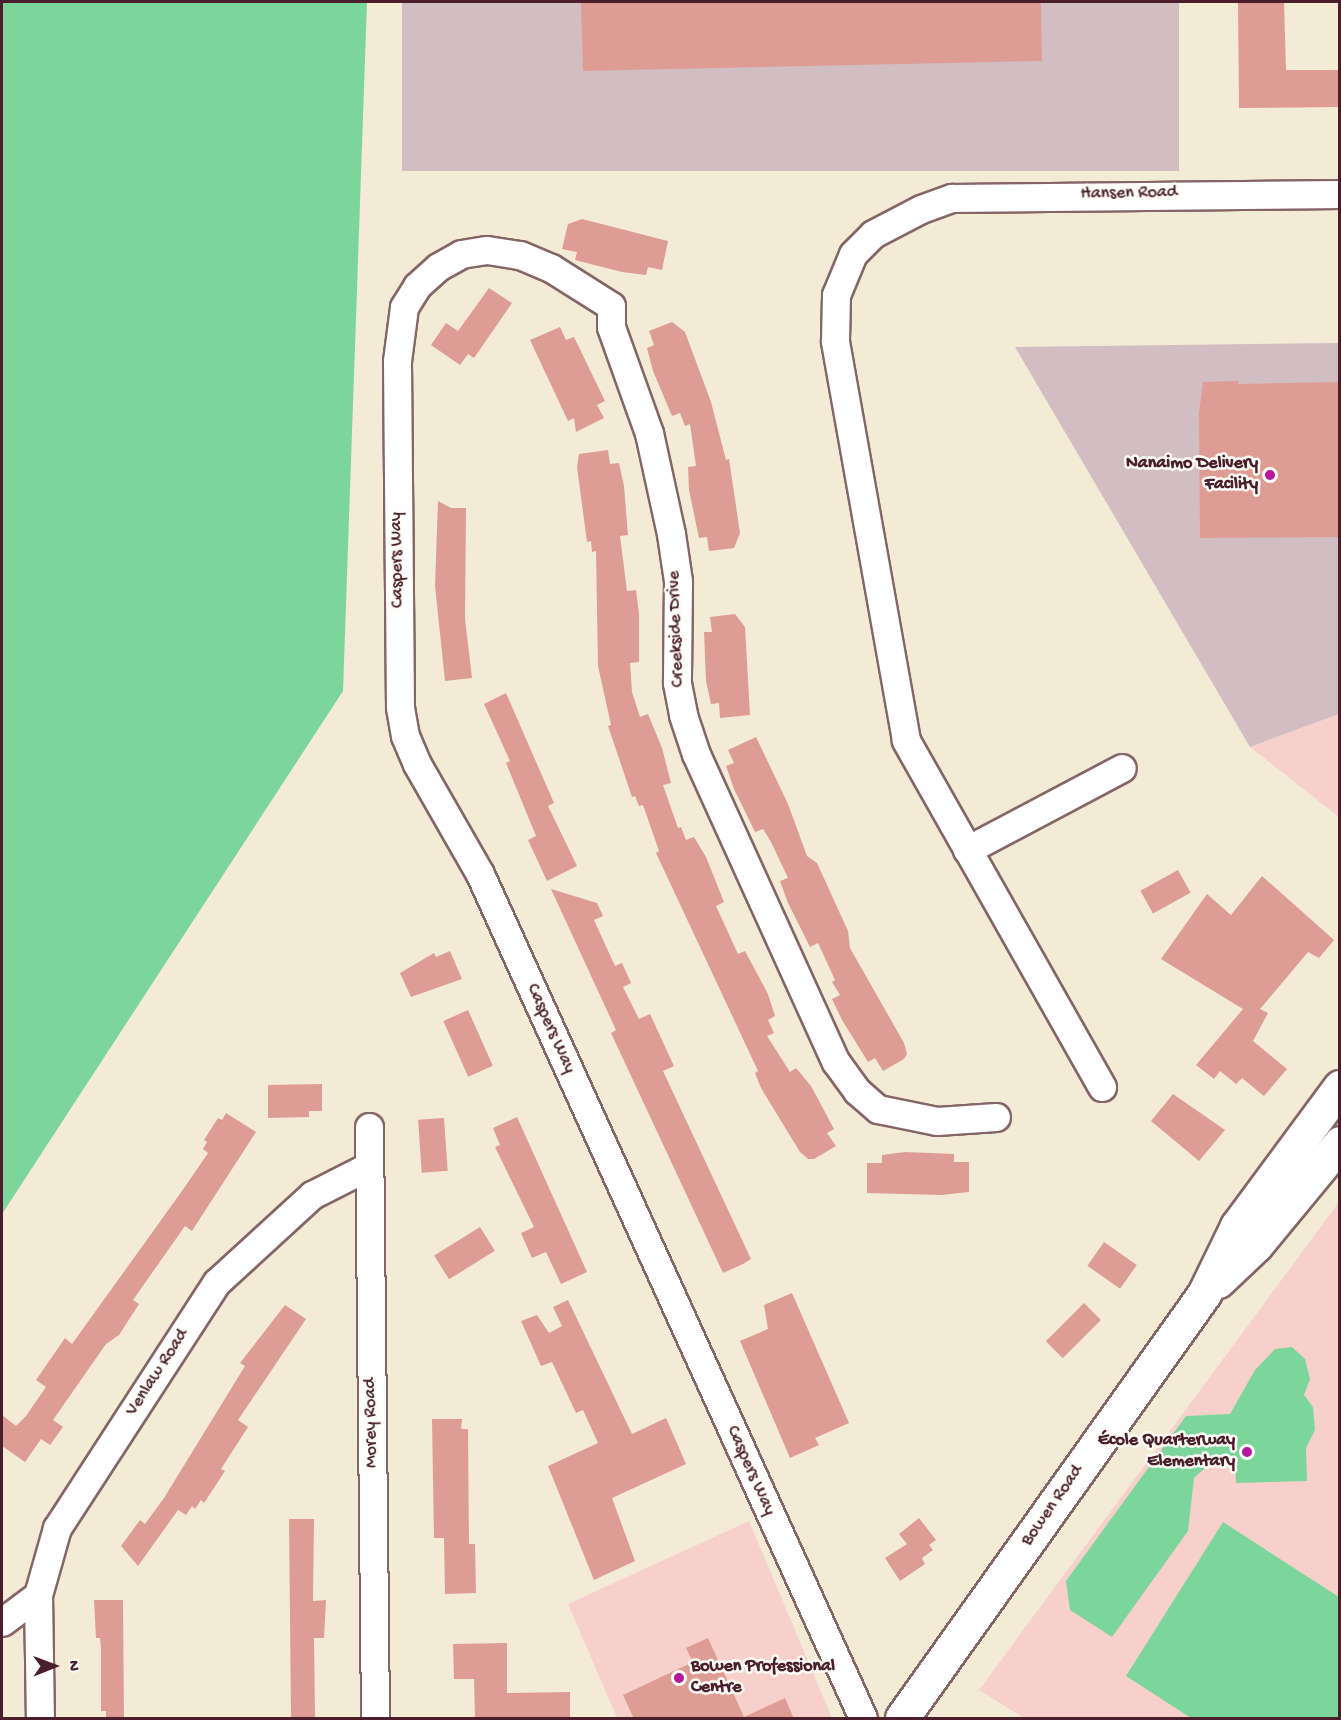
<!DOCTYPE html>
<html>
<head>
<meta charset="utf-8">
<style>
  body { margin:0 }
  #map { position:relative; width:1341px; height:1720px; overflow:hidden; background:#f3ebd6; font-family:"Gochi Hand",sans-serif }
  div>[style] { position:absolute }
  .built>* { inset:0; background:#f7d0cb }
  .industrial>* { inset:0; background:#d2bec2; transform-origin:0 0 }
  .green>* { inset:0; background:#7cd69c }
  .building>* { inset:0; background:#dd9d95; transform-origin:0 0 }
  .roads { filter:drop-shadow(2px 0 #856667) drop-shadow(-2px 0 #856667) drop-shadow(0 2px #856667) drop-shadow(0 -2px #856667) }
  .minor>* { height:27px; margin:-13.5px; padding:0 13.5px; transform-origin:13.5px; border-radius:13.5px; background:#fff }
  .major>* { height:33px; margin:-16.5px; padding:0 16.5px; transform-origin:16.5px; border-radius:16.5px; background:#fff }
  .dots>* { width:16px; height:16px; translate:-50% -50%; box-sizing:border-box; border:3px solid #fdfcf7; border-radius:50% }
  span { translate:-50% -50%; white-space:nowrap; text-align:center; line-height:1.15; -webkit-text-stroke:5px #fdfcf7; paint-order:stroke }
  .street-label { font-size:18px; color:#4a1f2b }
  .poi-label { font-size:18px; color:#4a1f2b; font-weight:700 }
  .right { translate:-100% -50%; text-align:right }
  .left { translate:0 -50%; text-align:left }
  .frame { position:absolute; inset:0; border:3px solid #4a1f2b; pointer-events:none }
  .north { position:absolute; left:24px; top:1636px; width:60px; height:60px; -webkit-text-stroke:4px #fdfcf7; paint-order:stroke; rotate:89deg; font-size:16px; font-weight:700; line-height:24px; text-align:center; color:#4a1f2b }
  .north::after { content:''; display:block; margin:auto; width:21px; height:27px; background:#4a1f2b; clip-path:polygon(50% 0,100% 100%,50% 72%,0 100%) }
</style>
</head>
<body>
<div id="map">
  <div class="built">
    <div style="clip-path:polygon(1339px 714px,1340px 714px,1339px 817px,1250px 747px)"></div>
    <div style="clip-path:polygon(1339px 1202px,1339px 1718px,1024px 1718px,979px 1690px)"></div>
    <div style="clip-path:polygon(749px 1521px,832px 1718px,617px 1718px,568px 1604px)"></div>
  </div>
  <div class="industrial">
    <div style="left:402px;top:2px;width:777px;height:169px"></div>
    <div style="clip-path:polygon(1339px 343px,1339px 714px,1250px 747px,1015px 347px)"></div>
  </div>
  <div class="green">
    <div style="clip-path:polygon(2px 2px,367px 2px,343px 691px,2px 1214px)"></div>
    <div style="clip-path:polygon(1292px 1347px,1305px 1359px,1310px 1379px,1304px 1395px,1313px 1407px,1315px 1430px,1306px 1448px,1307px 1481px,1236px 1483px,1235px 1461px,1213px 1461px,1194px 1478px,1188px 1531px,1112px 1637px,1070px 1610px,1066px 1581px,1186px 1416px,1230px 1414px,1255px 1370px,1275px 1349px)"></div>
    <div style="clip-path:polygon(1223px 1522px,1339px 1597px,1339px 1718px,1191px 1718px,1126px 1676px)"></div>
  </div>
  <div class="building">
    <div style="clip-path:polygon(581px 2px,1041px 2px,1042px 61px,583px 71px)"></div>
    <div style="clip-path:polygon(1238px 2px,1284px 2px,1286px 70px,1340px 70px,1340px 107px,1239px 108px)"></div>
    <div style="clip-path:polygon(582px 219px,668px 241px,662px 270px,648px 267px,646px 275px,622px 272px,575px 260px,577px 252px,562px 249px,568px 224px)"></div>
    <div style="clip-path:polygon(489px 288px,512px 303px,474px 358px,468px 354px,460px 365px,431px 345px,446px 323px,458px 331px)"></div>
    <div style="clip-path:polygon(672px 322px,685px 332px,711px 402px,726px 460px,729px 459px,740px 533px,734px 548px,709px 551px,707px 537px,699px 538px,689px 490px,688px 467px,696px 466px,690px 424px,685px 426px,680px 413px,672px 416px,653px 371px,647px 348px,654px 345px,649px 331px)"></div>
    <div style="clip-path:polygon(560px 327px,566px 340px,574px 337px,605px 401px,597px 405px,604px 418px,576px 432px,574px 418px,568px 421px,530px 340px)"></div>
    <div style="clip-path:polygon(1238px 381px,1238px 384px,1340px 382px,1340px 537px,1200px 538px,1199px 413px,1203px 382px)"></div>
    <div style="clip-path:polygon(608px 450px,610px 464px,619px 463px,624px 486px,628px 535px,620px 536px,627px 591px,636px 590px,639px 614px,639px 662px,630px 663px,632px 692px,640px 717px,648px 714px,662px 748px,671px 783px,663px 785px,678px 828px,681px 827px,686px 840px,694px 837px,706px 857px,724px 902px,716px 906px,738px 954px,745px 951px,768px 994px,775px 1016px,768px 1020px,774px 1033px,767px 1036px,790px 1072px,796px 1068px,811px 1086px,834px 1129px,827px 1133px,836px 1146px,814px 1159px,808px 1159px,800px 1152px,761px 1088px,755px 1073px,758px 1071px,656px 853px,659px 851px,643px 805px,639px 806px,635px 796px,632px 797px,608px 726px,611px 725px,598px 666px,596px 551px,592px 552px,591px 541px,587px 542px,577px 467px,579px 454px)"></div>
    <div style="clip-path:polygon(438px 501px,451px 508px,466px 508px,465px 619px,472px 678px,445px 681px,435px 586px)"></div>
    <div style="clip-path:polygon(735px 614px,745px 627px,750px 715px,720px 718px,719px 703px,711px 704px,706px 681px,704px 632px,712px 632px,710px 617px)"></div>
    <div style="clip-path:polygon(506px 693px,554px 803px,548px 806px,577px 866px,547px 881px,528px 840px,536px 836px,506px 763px,510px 761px,484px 704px)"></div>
    <div style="clip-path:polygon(756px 737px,788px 804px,807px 856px,817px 863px,848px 931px,850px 948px,904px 1043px,907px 1054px,904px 1059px,883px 1071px,875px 1058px,868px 1062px,842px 1020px,832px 999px,840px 995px,832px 982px,835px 980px,818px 943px,810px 947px,788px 903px,780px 881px,788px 878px,771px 842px,763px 829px,755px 832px,734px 789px,726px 766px,734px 763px,728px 750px)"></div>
    <div style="left:1178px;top:870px;width:26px;height:43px;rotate:61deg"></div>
    <div style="clip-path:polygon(1262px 876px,1334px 940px,1319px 958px,1308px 952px,1260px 1009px,1268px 1013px,1253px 1041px,1287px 1069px,1264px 1096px,1242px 1078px,1236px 1084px,1220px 1071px,1214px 1079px,1196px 1065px,1243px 1009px,1161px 959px,1207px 894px,1231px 915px)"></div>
    <div style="clip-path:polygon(551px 889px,597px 903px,603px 916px,594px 920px,615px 966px,622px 963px,631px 983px,623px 987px,639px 1019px,650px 1014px,674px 1066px,663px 1071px,751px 1259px,743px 1264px,723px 1273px,611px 1033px,616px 1030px)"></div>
    <div style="clip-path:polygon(450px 951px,462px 979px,411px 997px,400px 973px,434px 953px,436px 957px)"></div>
    <div style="left:468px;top:1010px;width:61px;height:27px;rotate:66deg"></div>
    <div style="clip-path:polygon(322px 1084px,322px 1111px,309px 1111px,309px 1117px,268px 1118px,268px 1085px)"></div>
    <div style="clip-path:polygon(1173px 1094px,1225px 1130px,1199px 1161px,1151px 1121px)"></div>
    <div style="clip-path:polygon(226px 1113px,256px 1132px,192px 1231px,185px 1226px,133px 1300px,139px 1304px,119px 1335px,106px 1344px,53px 1420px,63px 1427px,50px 1445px,41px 1439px,25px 1462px,2px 1446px,2px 1415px,16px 1426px,26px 1416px,46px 1387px,36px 1380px,65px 1338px,72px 1344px,182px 1191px,208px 1153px,203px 1149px,207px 1142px,204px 1140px,218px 1118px,222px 1120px)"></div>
    <div style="clip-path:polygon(517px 1117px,587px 1272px,561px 1284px,546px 1252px,532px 1258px,521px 1233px,534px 1227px,495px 1147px,500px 1145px,493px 1128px)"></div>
    <div style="left:444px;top:1118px;width:53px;height:26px;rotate:86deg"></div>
    <div style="clip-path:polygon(905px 1152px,954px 1154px,954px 1162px,969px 1162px,969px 1192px,941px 1195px,867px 1193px,867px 1163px,882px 1163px,882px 1155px)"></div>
    <div style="left:480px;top:1227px;width:28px;height:54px;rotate:58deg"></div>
    <div style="left:1104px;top:1242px;width:40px;height:29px;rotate:35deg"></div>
    <div style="clip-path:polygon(792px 1293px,849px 1423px,815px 1438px,819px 1445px,790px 1458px,740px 1341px,768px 1329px,764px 1305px)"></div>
    <div style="clip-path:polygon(568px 1300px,632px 1434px,666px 1418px,686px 1464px,612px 1498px,635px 1561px,594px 1580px,548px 1466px,598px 1443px,583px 1410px,576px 1413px,552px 1362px,541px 1366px,521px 1321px,537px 1315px,549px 1333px,562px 1326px,553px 1307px)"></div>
    <div style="left:1084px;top:1303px;width:24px;height:54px;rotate:45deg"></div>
    <div style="clip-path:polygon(285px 1305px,306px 1319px,238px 1420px,248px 1427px,221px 1469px,225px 1471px,204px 1503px,201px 1500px,195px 1509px,192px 1506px,186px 1515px,178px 1510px,138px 1566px,121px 1546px,140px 1520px,145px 1524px,164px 1498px,245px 1366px,240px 1363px)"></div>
    <div style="clip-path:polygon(432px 1419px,462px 1419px,461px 1429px,468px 1429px,469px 1544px,475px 1544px,476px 1593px,445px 1594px,444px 1538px,434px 1538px)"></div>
    <div style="clip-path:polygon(919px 1518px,936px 1540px,929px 1545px,933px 1550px,922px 1558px,925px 1564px,900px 1581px,885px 1558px,907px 1544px,899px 1534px)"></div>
    <div style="clip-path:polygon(289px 1519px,314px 1519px,313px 1601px,326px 1600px,324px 1638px,314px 1638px,315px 1717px,291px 1718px)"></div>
    <div style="clip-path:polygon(94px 1600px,123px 1600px,124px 1719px,106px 1719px,106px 1711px,101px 1711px,101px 1648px,100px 1638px,96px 1638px)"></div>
    <div style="clip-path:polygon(708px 1638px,744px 1717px,785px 1698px,794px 1719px,634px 1719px,623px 1695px,693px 1662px,686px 1648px)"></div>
    <div style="clip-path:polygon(507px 1643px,507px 1693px,570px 1692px,570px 1719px,475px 1719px,474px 1679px,454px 1679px,453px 1644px)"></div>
  </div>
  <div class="roads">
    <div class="minor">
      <div style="left:967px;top:850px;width:175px;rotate:-27.9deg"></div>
      <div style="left:1102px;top:1087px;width:399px;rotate:-119.5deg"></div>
      <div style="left:906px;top:740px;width:406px;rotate:-100.1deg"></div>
      <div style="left:835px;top:340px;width:45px;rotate:-88.7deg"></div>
      <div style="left:836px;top:295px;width:44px;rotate:-67.5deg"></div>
      <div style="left:853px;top:254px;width:28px;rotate:-45deg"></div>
      <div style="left:873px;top:234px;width:54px;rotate:-27.5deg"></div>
      <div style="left:921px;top:209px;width:33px;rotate:-20deg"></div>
      <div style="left:952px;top:198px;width:388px;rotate:-0.6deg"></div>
      <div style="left:369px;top:1127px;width:591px;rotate:89.42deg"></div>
      <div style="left:38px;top:1595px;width:123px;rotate:89.1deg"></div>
      <div style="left:2px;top:1622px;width:45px;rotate:-36.9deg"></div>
      <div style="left:38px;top:1595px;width:70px;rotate:-74.2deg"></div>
      <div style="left:57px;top:1528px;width:293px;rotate:-57deg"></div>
      <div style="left:217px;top:1282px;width:129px;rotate:-42.5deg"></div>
      <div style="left:312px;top:1195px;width:64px;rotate:-27deg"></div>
      <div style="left:863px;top:1718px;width:927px;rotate:-114.41deg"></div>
      <div style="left:480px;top:874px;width:127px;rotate:-119.8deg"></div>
      <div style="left:417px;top:764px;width:30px;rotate:-113deg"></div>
      <div style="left:405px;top:736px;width:29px;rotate:-100deg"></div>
      <div style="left:400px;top:707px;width:346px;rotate:-90.5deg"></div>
      <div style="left:397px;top:361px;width:54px;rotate:-82.6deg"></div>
      <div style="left:404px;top:307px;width:25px;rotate:-58deg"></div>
      <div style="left:417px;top:286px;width:28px;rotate:-42deg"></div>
      <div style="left:438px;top:267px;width:26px;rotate:-29deg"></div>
      <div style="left:461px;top:254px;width:26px;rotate:-9deg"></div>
      <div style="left:487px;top:250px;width:33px;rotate:9deg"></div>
      <div style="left:520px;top:255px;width:34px;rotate:23deg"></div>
      <div style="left:551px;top:268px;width:71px;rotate:32.3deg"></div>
      <div style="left:611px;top:306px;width:21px;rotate:90deg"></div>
      <div style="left:611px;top:327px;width:113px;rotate:70.3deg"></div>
      <div style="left:649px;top:433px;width:103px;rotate:77.7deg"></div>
      <div style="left:671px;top:534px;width:48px;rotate:81.5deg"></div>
      <div style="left:678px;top:581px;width:102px;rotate:90.6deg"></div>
      <div style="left:677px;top:683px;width:33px;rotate:79deg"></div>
      <div style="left:683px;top:715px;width:41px;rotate:71.6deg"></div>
      <div style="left:696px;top:754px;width:338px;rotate:65.6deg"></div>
      <div style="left:836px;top:1062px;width:36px;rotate:54deg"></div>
      <div style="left:857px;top:1091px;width:28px;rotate:41deg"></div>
      <div style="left:878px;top:1109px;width:60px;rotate:11.5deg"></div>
      <div style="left:937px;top:1121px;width:59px;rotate:-3.9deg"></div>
    </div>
    <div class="major">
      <div style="left:1218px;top:1281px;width:52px;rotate:-43.5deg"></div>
      <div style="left:1256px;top:1245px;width:132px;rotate:-50.5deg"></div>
      <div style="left:902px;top:1718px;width:521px;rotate:-54.54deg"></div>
      <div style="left:1204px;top:1294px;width:76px;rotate:-64.1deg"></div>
      <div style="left:1237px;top:1226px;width:173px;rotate:-53.5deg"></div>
    </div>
  </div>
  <div class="dots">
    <div style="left:1270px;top:475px;background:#b5179e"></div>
    <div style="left:1247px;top:1452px;background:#b5179e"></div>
    <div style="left:679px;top:1678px;background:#b5179e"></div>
  </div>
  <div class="street-label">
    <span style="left:1129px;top:194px;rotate:-1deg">Hansen Road</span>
    <span style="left:398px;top:560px;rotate:-91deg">Caspers Way</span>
    <span style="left:677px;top:629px;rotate:-92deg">Creekside Drive</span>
    <span style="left:550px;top:1029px;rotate:66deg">Caspers Way</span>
    <span style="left:158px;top:1373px;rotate:-57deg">Venlaw Road</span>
    <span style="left:372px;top:1423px;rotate:-91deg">Morey Road</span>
    <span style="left:750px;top:1471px;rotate:66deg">Caspers Way</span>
    <span style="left:1053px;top:1506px;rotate:-55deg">Bowen Road</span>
  </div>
  <div class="poi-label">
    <span class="right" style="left:1258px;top:475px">Nanaimo Delivery<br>Facility</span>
    <span class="right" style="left:1235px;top:1452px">École Quarterway<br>Elementary</span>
    <span class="left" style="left:691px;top:1678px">Bowen Professional<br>Centre</span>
  </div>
  <div class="frame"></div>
  <div class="north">N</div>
</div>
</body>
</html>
